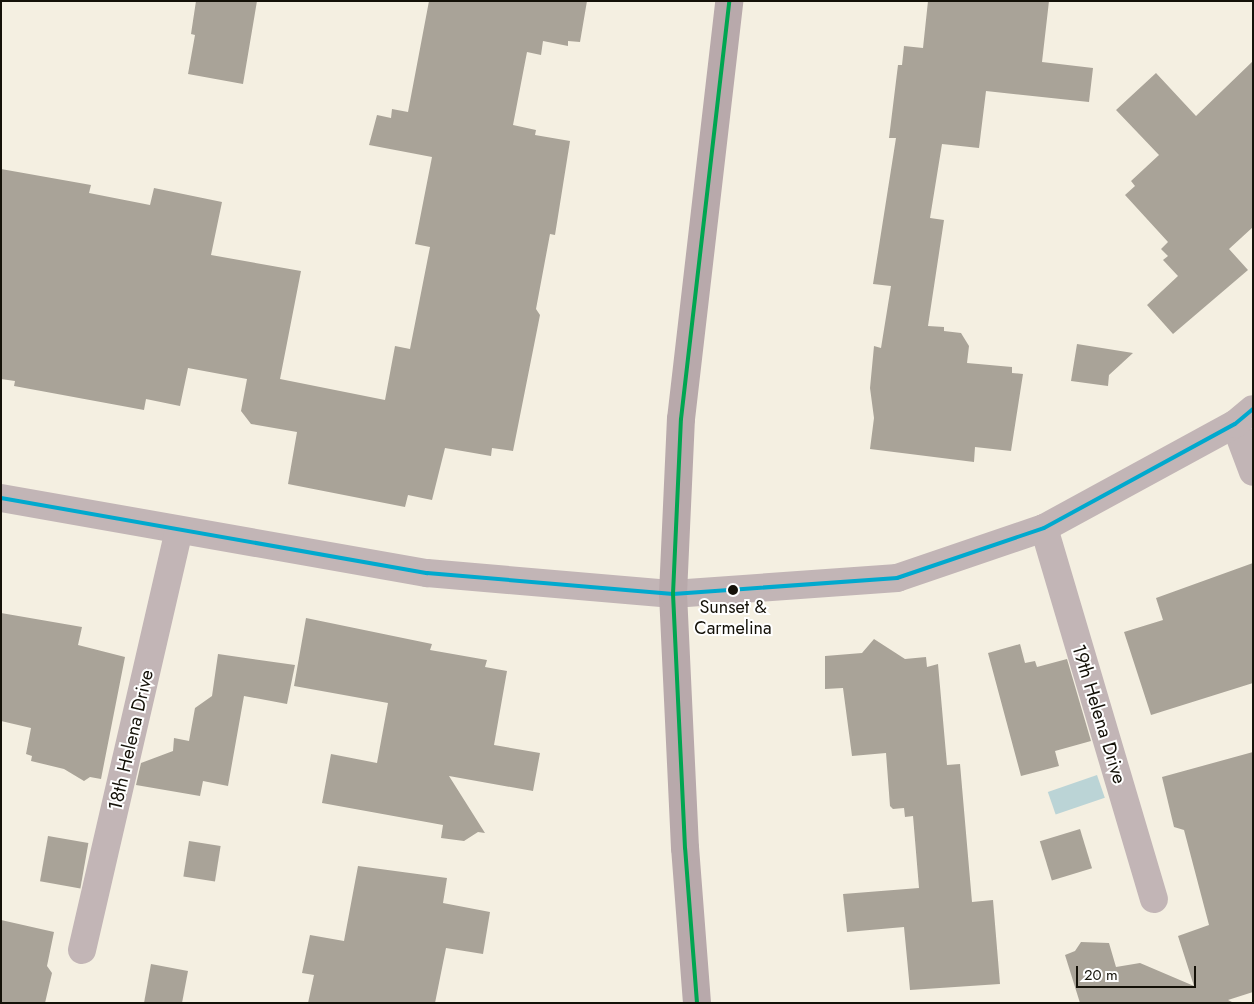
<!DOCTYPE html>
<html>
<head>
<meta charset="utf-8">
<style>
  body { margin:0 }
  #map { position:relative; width:1254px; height:1004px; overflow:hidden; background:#f4efe1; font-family:Jost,sans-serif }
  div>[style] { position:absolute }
  .water>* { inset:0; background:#bbd4d6; transform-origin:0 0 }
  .building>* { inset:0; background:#a9a398; transform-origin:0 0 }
  .minor>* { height:28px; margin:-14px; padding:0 14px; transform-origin:14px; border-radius:14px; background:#c2b5b6 }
  .secondary>* { height:28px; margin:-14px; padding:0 14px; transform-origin:14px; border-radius:14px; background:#b8a9ab }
  .bus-1>* { height:4px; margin:-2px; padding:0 2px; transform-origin:2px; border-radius:2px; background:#00a9ce }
  .bus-2>* { height:4px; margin:-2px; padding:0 2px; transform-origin:2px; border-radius:2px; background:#00a651 }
  .dots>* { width:14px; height:14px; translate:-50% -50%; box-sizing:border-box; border:2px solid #fff; border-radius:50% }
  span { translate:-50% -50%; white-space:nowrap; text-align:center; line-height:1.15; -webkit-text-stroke:4px #fff; paint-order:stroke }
  .bus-label { font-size:18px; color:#141108 }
  .street-label { font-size:19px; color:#141108 }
  .frame { position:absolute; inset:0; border:2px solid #141108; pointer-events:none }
  .scale { position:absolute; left:1076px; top:966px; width:120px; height:22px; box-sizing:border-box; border:2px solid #141108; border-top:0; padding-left:6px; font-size:15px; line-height:18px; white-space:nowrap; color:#141108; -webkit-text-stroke:4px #fff; paint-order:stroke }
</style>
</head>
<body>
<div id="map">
  <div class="water">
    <div style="left:1097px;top:775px;width:24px;height:52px;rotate:71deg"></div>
  </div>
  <div class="building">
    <div style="clip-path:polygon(196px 1px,257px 1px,243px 84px,188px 74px,195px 35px,191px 34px)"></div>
    <div style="clip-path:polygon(429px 1px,587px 1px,580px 42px,568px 41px,568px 46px,543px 41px,541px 55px,527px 52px,513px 125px,536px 130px,535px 135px,570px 141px,555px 235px,550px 234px,536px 309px,540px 315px,513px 451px,492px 448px,491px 456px,445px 448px,432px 500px,408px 495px,405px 507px,288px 484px,297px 432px,251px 424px,241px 411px,247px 379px,188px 368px,180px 406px,146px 399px,144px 410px,14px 386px,15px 381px,1px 379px,1px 169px,91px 185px,89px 193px,150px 205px,154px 188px,222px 202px,211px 255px,301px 271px,280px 379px,385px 400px,395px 346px,410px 349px,430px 247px,415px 244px,432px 157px,369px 145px,377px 115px,391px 118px,392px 109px,408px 112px)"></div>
    <div style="clip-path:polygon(928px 1px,1049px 1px,1042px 62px,1093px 68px,1089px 102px,986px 91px,979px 148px,942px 144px,930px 218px,944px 220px,928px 326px,944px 327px,944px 331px,961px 333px,969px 346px,967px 363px,1012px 367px,1012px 373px,1023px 374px,1011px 451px,975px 447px,974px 462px,870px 449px,874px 418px,870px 388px,874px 346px,881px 348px,891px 286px,873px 284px,896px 138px,889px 138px,898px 65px,902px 65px,904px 46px,923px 48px)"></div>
    <div style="clip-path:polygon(1253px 61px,1253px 227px,1229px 249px,1248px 270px,1173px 334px,1147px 305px,1178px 276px,1163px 260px,1168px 256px,1161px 249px,1168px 242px,1125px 195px,1135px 186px,1131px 181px,1159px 155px,1116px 110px,1156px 73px,1196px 116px)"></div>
    <div style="clip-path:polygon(1077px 344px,1133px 353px,1109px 375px,1108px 386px,1071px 381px)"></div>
    <div style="clip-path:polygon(1253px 563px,1253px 683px,1151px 715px,1124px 632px,1163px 620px,1156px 598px)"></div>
    <div style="clip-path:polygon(1px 613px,82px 627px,78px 645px,125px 657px,101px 779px,90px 777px,84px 781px,64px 769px,31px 761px,32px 756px,26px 754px,31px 728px,1px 721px)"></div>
    <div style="clip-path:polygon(306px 618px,432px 644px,430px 650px,487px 660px,485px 667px,507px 671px,494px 745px,540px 753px,533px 791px,449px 776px,485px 833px,478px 832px,464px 841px,441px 838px,443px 825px,322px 803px,331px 754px,377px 763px,388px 703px,294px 686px)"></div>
    <div style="clip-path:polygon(874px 639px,905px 659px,926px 657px,927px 667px,938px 664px,947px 765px,960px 764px,972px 902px,993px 900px,1000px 984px,910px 990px,904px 927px,847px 932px,843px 894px,919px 888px,913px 816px,905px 817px,904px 808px,893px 809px,890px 806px,886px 753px,852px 756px,843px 688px,825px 689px,825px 656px,862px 653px)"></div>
    <div style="clip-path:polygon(1020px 644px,1025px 663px,1035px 661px,1037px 667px,1067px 659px,1091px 741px,1055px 751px,1059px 766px,1021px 776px,988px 653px)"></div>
    <div style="clip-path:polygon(218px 654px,295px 665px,287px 704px,244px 696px,228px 786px,203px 781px,200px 796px,136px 785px,141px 763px,173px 751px,174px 738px,189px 741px,195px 708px,212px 696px)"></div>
    <div style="clip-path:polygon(1253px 752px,1253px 992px,1228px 1000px,1234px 1003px,1080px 1003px,1065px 955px,1075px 951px,1081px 942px,1109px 943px,1116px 967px,1140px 963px,1194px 986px,1178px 936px,1209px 925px,1184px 830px,1174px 827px,1162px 777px)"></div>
    <div style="left:1080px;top:829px;width:41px;height:42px;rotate:73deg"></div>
    <div style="left:48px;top:836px;width:41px;height:46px;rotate:10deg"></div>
    <div style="left:189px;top:841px;width:32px;height:36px;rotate:9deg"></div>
    <div style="clip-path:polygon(358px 866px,447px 878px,443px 903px,490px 912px,483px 954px,446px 948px,435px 1003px,308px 1003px,314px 975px,302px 973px,310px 935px,344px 941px)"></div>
    <div style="clip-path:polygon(1px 920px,54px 932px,47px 966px,52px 973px,45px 1003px,1px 1003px)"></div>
    <div style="clip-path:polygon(151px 964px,188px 971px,182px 1003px,144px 1003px)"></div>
  </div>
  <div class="minor">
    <div style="left:1235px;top:424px;width:51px;rotate:69.4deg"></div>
    <div style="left:1px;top:498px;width:433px;rotate:10deg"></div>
    <div style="left:427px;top:573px;width:247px;rotate:4.9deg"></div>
    <div style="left:673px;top:594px;width:225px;rotate:-4.1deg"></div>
    <div style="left:897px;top:578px;width:155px;rotate:-18.8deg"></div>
    <div style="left:1044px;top:528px;width:217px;rotate:-28.6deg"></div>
    <div style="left:1235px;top:424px;width:23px;rotate:-40deg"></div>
    <div style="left:1044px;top:528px;width:387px;rotate:73.5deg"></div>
    <div style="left:82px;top:950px;width:431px;rotate:-77deg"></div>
  </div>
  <div class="secondary">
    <div style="left:697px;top:1003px;width:155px;rotate:-94.4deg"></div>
    <div style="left:685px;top:848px;width:254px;rotate:-92.7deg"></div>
    <div style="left:673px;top:594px;width:175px;rotate:-87.4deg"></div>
    <div style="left:681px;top:419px;width:421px;rotate:-83.4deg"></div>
  </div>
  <div class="bus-1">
    <div style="left:1px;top:498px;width:433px;rotate:10deg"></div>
    <div style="left:427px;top:573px;width:247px;rotate:4.9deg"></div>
    <div style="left:673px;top:594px;width:225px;rotate:-4.1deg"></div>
    <div style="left:897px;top:578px;width:155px;rotate:-18.8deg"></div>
    <div style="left:1044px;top:528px;width:217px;rotate:-28.6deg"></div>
    <div style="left:1235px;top:424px;width:23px;rotate:-40deg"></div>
  </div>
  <div class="bus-2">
    <div style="left:697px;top:1003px;width:155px;rotate:-94.4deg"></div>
    <div style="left:685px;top:848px;width:254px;rotate:-92.7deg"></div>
    <div style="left:673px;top:594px;width:175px;rotate:-87.4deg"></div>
    <div style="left:681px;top:419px;width:421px;rotate:-83.4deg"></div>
  </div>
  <div class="dots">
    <div style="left:733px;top:590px;background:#141108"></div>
  </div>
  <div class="bus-label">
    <span style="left:733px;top:618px">Sunset &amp;<br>Carmelina</span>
  </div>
  <div class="street-label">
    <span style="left:1099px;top:714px;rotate:73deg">19th Helena Drive</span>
    <span style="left:131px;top:740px;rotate:-77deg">18th Helena Drive</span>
  </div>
  <div class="frame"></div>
  <div class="scale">20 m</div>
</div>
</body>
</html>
